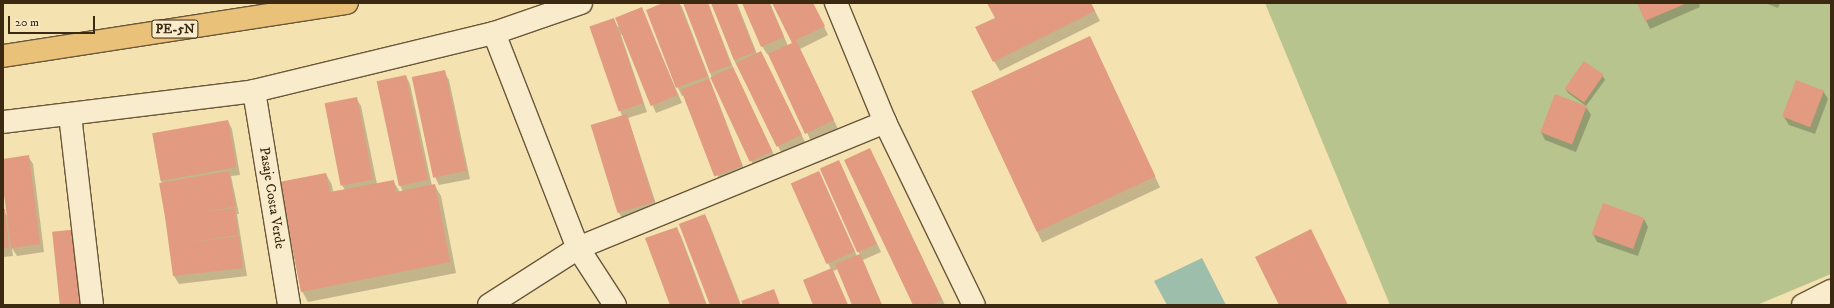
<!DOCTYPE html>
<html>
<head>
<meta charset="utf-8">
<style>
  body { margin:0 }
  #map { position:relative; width:1834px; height:308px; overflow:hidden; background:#f4e2b0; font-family:"IM FELL DW Pica",serif }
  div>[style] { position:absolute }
  .green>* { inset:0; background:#b8c48d }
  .water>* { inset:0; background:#9cbeab }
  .shadow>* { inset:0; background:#0003; transform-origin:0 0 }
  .building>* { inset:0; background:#e29a81; transform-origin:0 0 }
  .roads { filter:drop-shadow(1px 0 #6a573a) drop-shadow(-1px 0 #6a573a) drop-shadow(0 1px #6a573a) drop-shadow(0 -1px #6a573a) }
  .minor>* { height:22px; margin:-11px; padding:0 11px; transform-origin:11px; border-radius:11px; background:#f8eccc }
  .trunk>* { height:22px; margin:-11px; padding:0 11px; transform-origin:11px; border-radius:11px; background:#eac178 }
  span { translate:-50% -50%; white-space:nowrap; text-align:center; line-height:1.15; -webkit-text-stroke:3px #f8eccc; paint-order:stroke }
  .shield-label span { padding:1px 3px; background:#f8eccc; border:1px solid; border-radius:3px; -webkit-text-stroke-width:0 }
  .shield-label { font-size:13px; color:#3c2912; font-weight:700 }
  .street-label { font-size:14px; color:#3c2912 }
  .frame { position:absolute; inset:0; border:4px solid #3c2912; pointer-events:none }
  .scale { position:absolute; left:8px; top:16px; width:87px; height:18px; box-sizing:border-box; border:2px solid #3c2912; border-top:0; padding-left:5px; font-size:12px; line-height:14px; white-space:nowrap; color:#3c2912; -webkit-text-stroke:3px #f8eccc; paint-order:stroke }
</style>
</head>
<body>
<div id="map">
  <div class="green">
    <div style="clip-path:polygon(1265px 3px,1831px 3px,1831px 274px,1757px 305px,1390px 305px)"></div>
  </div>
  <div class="water">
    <div style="clip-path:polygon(1202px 258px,1226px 305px,1167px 305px,1154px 281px)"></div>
  </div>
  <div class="shadow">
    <div style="clip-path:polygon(666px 3px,679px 3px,682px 7px,746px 174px,721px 184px,684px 95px,682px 96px,677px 86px)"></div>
    <div style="clip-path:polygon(684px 3px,708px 3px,734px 70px,776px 159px,755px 169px,712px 78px)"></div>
    <div style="clip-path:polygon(712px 3px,737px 3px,757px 54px,765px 61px,805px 142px,782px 154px,734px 60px)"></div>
    <div style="clip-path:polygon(743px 3px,770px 3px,788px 46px,793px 43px,773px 3px,813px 3px,828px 35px,800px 49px,838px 129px,811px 141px,769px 54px,767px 54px,762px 46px)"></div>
    <div style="clip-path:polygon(988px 3px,1091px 3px,1100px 21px,1000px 71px,994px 61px,996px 18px)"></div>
    <div style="clip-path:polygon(1638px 3px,1699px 3px,1700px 7px,1650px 29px)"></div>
    <div style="clip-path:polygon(1765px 3px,1780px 3px,1778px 8px)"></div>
    <div style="clip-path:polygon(641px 8px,682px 103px,656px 113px,622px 34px,621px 35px,647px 112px,628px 118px,658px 210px,624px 221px,619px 213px,592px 125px,622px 116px,590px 27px,613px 19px,618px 27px)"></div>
    <div style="left:1095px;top:48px;width:154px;height:130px;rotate:65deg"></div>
    <div style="clip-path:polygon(444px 72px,449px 80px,470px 179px,439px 185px,435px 177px)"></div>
    <div style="clip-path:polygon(406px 76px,410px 84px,432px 186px,435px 186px,441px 196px,456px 273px,308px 302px,302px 291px,326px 174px,332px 185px,333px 192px,345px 190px,342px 185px,356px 98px,361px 106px,377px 184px,393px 181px,400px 192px,403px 192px,400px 185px)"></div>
    <div style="clip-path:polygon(1603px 76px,1605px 80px,1586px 106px,1568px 93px,1565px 88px)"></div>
    <div style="clip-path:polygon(1823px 91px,1828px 99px,1815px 134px,1789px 125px,1784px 117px)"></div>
    <div style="clip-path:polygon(1586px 107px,1591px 115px,1576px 152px,1545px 140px,1541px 132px)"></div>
    <div style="clip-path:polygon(228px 121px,232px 129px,240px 175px,231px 176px,239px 214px,237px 214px,247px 276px,179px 284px,174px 276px,161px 179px)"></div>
    <div style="clip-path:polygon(869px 149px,875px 159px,945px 305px,914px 305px)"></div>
    <div style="clip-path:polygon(28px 156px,33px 164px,44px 252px,17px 256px,12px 248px,13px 256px,3px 257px,3px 210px,8px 217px,3px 179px,3px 160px)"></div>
    <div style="clip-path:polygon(821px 170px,843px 170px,881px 252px,863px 260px,882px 305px,853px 305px,838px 269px,833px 271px,848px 305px,814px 305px,831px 269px,828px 263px,819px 172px,857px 256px,860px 255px)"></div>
    <div style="clip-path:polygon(704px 215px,709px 223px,741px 305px,711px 305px)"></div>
    <div style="clip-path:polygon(1644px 219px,1648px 227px,1638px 256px,1597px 242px,1593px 234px)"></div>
    <div style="clip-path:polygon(676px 228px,681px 236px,707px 305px,671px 305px)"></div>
  </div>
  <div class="building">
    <div style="clip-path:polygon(663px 3px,679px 3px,708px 76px,676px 88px,646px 10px)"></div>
    <div style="clip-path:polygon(683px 3px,708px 3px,731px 65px,710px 73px)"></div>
    <div style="clip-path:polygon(711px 3px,736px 3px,755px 52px,734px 60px)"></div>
    <div style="clip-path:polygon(742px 3px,769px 3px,784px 37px,761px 47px)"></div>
    <div style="clip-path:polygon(772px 3px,813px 3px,825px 26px,796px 40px,834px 120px,805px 134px,768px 54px,792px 43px)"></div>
    <div style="clip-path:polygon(987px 3px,1091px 3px,1095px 11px,993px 62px,975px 27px,995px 18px)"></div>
    <div style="clip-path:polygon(1637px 3px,1687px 3px,1645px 21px)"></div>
    <div style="left:642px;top:7px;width:95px;height:29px;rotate:68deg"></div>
    <div style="left:614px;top:18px;width:90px;height:26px;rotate:71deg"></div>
    <div style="left:1090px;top:36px;width:155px;height:131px;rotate:65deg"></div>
    <div style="left:761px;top:51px;width:93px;height:28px;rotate:64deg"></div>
    <div style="left:1584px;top:61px;width:24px;height:34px;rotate:35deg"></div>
    <div style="left:733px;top:67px;width:93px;height:25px;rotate:65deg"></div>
    <div style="left:445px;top:70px;width:103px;height:34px;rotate:78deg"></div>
    <div style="left:406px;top:75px;width:107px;height:30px;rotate:78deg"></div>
    <div style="left:709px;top:79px;width:93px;height:30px;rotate:69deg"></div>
    <div style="left:1796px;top:80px;width:30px;height:39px;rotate:21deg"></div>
    <div style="left:1555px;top:94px;width:34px;height:41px;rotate:21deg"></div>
    <div style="left:357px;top:97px;width:84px;height:33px;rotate:79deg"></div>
    <div style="left:627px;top:114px;width:92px;height:38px;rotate:73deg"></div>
    <div style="left:228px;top:120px;width:48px;height:77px;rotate:80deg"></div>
    <div style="clip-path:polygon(870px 148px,942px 300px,931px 305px,913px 305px,844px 160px)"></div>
    <div style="clip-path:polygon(29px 155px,40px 244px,11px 248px,3px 187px,3px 159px)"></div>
    <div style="left:839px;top:160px;width:92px;height:21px;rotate:66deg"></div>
    <div style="left:229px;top:171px;width:36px;height:71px;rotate:80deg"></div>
    <div style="left:819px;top:171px;width:88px;height:31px;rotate:66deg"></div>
    <div style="clip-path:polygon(326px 173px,330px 192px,394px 180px,396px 192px,435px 184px,450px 262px,301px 292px,279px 182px)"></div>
    <div style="left:1603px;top:203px;width:44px;height:33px;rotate:20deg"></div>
    <div style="clip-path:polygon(235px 208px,238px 235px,174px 245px,239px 236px,243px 268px,173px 276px,165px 217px)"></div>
    <div style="clip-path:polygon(3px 209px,5px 209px,9px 248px,3px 248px)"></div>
    <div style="left:705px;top:214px;width:97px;height:28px;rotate:69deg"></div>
    <div style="clip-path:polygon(677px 227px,706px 305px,670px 305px,645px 238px)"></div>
    <div style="left:79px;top:229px;width:76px;height:27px;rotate:84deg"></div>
    <div style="clip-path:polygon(1311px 229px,1348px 305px,1279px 305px,1255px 257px)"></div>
    <div style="clip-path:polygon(860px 254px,882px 305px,852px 305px,835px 264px)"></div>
    <div style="clip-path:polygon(832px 268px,848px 305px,813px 305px,803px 280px)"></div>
    <div style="clip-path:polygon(774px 289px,780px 305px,743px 305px,741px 301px)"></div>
  </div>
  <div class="roads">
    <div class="minor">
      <div style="left:836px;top:3px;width:129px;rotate:67.6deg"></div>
      <div style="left:885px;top:122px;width:203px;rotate:64.1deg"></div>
      <div style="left:494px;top:33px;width:231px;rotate:68.7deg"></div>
      <div style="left:578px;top:248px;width:68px;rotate:57deg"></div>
      <div style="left:254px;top:91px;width:217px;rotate:80.7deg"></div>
      <div style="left:70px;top:115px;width:191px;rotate:83.4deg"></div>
      <div style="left:3px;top:122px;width:253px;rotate:-7deg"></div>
      <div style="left:254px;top:91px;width:247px;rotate:-13.6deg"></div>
      <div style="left:494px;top:33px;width:92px;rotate:-19deg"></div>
      <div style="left:489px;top:305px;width:106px;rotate:-32.6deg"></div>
      <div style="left:578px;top:248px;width:332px;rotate:-22.3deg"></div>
      <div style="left:1803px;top:305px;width:31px;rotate:-27deg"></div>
    </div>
    <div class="trunk">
      <div style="left:3px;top:56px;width:348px;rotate:-8.8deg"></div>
    </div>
  </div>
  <div class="shield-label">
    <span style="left:175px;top:29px">PE-5N</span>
  </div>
  <div class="street-label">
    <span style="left:272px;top:198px;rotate:81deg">Pasaje Costa Verde</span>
  </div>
  <div class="frame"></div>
  <div class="scale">20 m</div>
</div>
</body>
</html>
